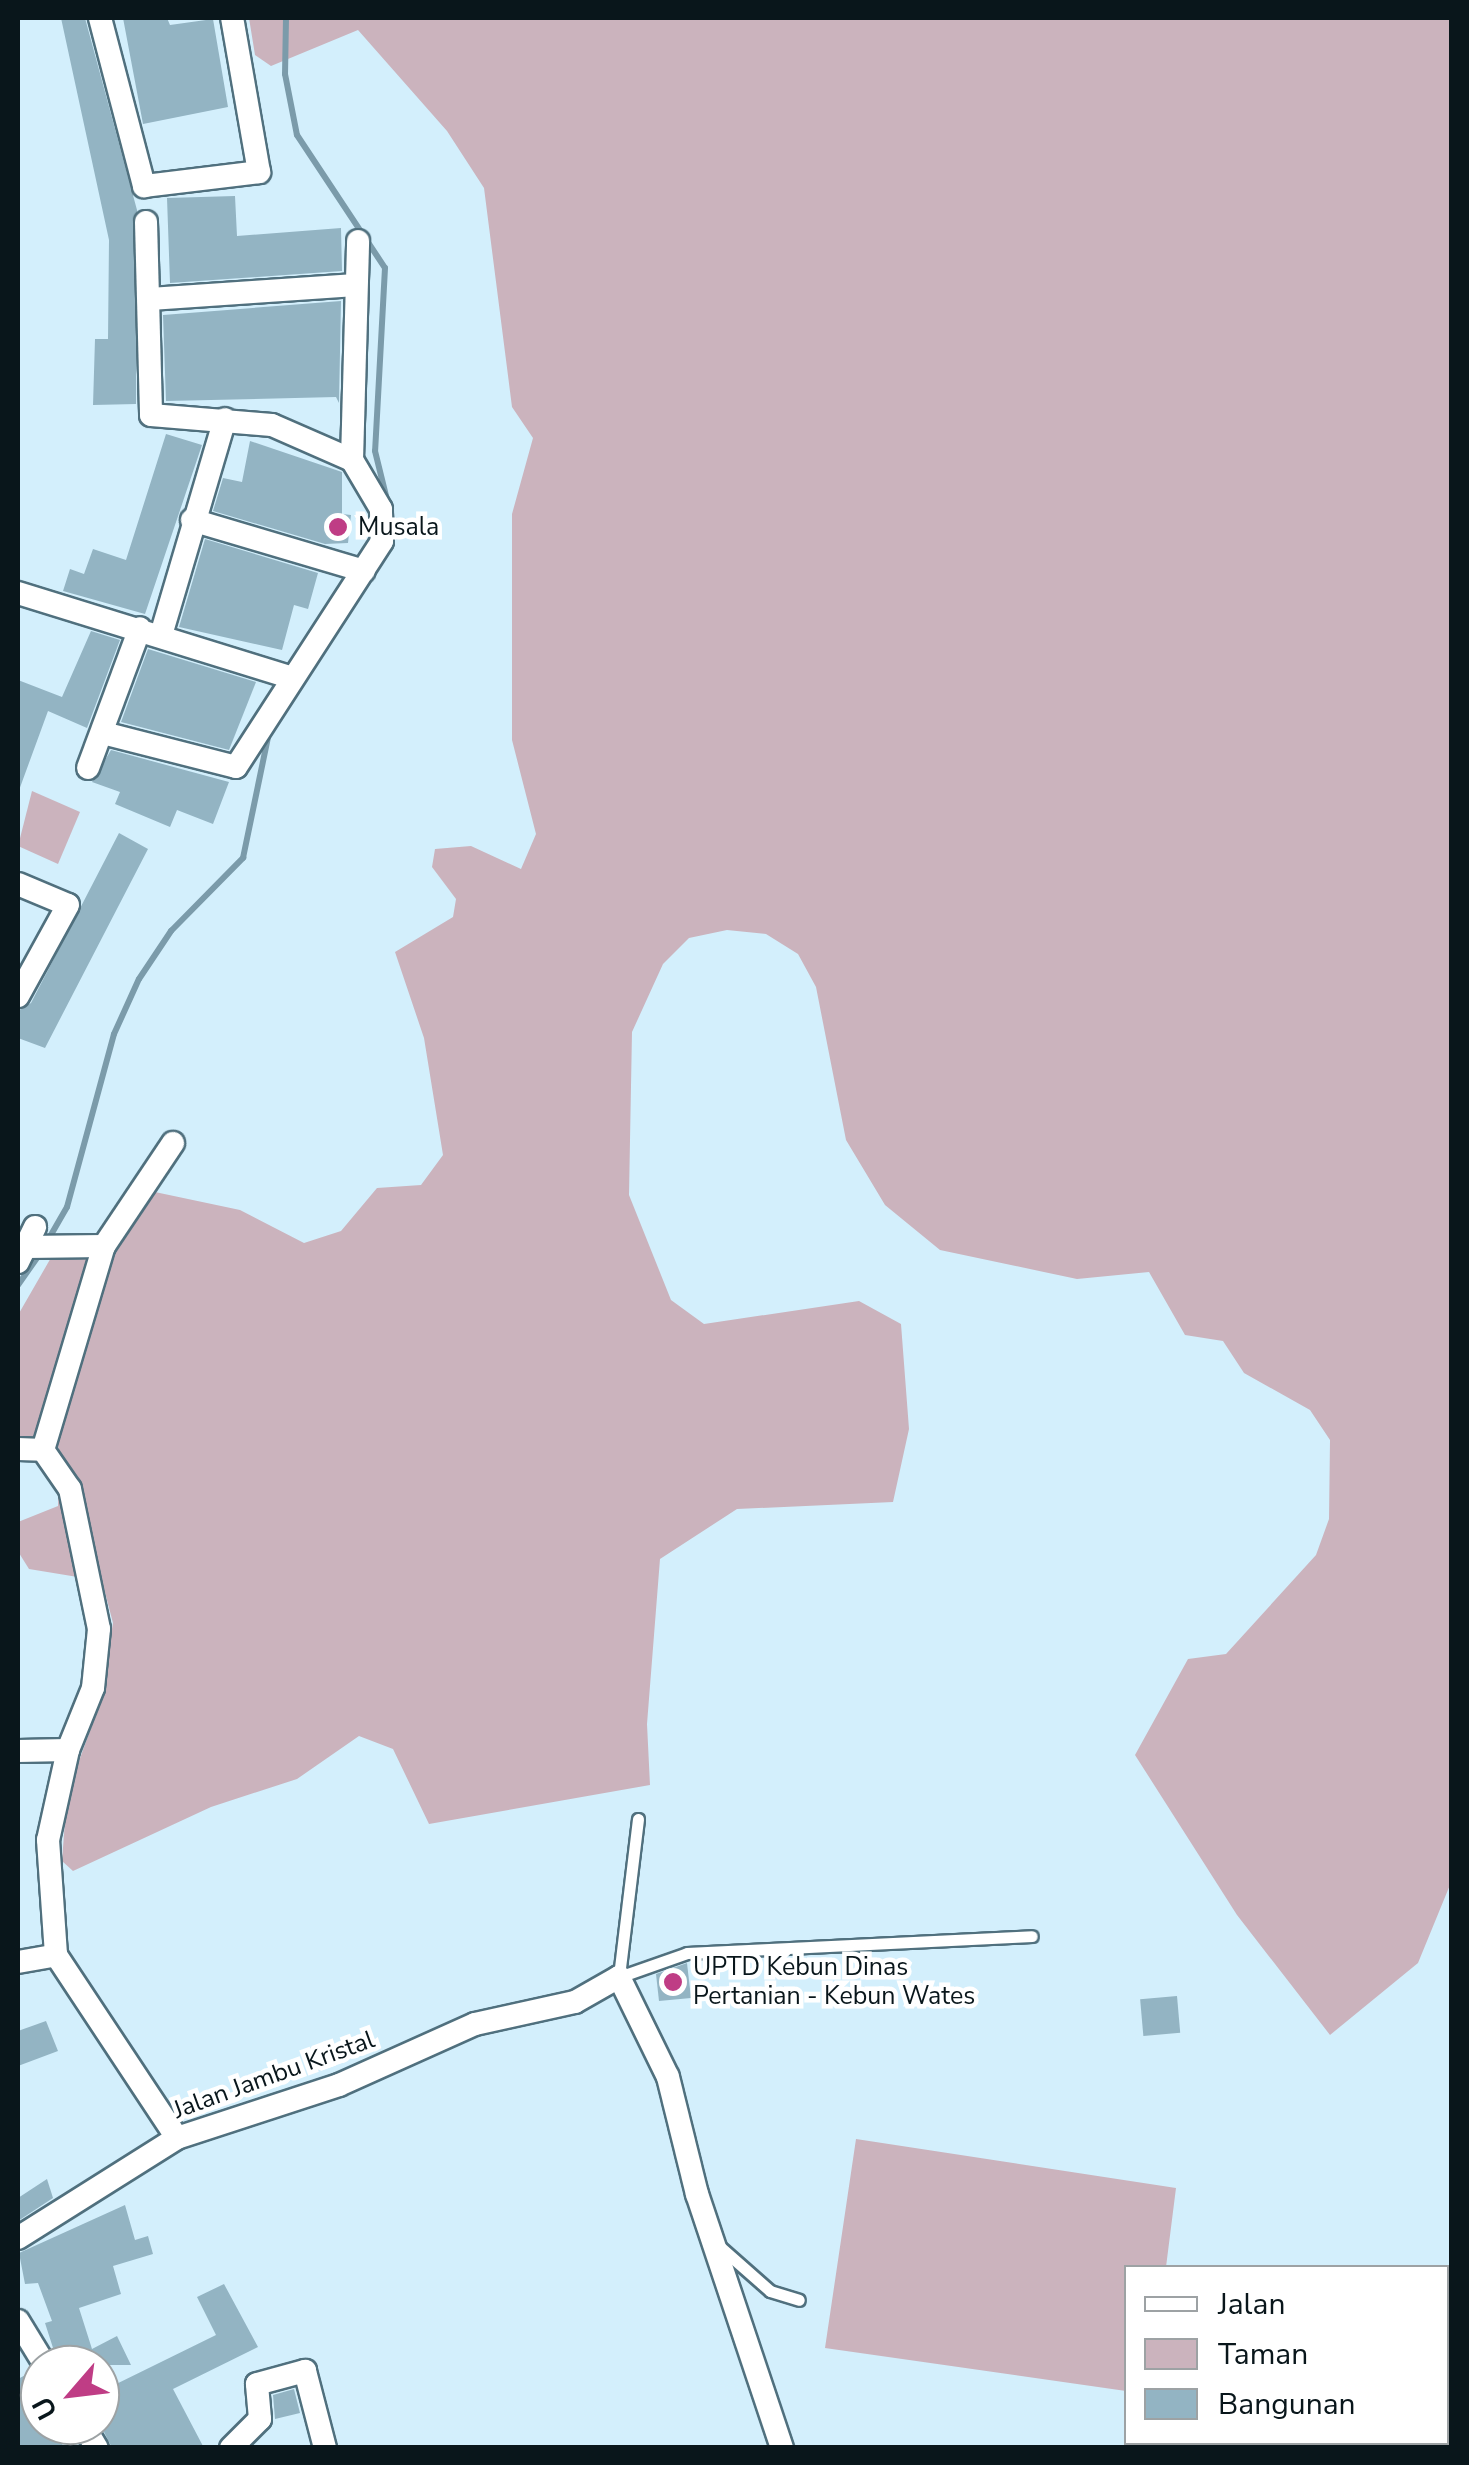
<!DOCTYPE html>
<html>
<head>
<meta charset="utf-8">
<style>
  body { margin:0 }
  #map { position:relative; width:1469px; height:2465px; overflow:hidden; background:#d3effc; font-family:"Nunito Sans",sans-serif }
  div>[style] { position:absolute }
  .green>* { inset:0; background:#cbb3bd }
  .stream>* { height:6px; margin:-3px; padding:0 3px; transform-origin:3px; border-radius:3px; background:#7b9baa }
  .building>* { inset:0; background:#93b4c3; transform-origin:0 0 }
  .roads { filter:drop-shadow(2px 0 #50707e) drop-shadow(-2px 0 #50707e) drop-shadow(0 2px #50707e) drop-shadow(0 -2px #50707e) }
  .service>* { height:11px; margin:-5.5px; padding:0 5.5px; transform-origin:5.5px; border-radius:5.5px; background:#fff }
  .minor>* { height:22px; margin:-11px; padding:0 11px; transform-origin:11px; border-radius:11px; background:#fff }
  .dots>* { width:28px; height:28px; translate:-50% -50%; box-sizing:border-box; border:5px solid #fff; border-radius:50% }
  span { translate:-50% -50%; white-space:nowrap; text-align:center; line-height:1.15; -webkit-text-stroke:9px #fff; paint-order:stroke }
  .poi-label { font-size:25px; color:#09161b }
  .left { translate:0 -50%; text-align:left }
  .street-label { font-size:25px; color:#09161b }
  .frame { position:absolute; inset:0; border:20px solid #09161b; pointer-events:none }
  .legend { position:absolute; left:1124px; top:2265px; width:325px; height:180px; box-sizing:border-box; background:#fff; border:2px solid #9da2a4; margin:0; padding:12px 18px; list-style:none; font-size:30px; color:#09161b }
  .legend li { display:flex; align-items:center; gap:20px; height:50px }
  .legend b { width:50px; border:2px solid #9da2a4 }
  .north { position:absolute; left:20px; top:2345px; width:100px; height:100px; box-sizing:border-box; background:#fff; border:2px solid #9da2a4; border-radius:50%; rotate:242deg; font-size:28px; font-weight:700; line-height:40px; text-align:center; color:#09161b }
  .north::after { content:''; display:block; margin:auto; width:35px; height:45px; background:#bf3d85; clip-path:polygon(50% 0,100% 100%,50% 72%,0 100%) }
</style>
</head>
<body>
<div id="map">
  <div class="green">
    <div style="clip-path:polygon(249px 18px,1451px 18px,1452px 1880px,1418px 1963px,1330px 2035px,1237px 1915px,1135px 1755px,1188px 1659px,1226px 1654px,1316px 1555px,1329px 1519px,1330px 1440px,1310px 1410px,1244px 1373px,1223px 1341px,1185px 1335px,1149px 1272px,1077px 1279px,940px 1250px,885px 1205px,846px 1140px,816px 987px,798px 954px,766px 934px,727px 930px,689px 938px,663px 964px,632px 1032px,629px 1195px,671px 1300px,704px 1324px,859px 1301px,901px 1324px,909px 1429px,893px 1502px,737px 1509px,660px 1559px,647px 1724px,650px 1785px,429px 1824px,393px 1749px,359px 1736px,297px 1779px,211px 1807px,73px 1871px,62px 1861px,67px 1794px,99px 1706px,113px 1623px,102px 1581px,29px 1569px,19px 1553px,18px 1522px,58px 1506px,59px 1448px,18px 1437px,18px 1315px,56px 1249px,92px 1248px,136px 1188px,240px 1210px,304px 1243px,341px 1231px,377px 1188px,421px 1185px,443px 1155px,424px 1038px,395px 952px,453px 917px,456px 899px,432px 867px,435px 849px,471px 846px,521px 869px,536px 834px,512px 740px,512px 514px,533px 438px,512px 407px,484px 188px,447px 131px,358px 30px,271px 66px,255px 55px)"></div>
    <div style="clip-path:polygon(32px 791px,80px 812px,58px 864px,18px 846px)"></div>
    <div style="clip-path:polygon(856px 2139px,1176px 2188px,1166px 2267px,1126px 2268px,1126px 2391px,825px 2348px)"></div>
  </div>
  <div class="stream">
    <div style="left:286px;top:18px;width:56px;rotate:91deg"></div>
    <div style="left:285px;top:74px;width:62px;rotate:78.9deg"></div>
    <div style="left:297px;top:135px;width:159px;rotate:56.5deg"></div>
    <div style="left:385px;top:268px;width:183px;rotate:93.1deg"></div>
    <div style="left:375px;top:451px;width:50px;rotate:76.2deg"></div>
    <div style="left:48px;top:1240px;width:38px;rotate:-60deg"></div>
    <div style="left:67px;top:1207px;width:179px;rotate:-74.8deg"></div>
    <div style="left:114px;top:1034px;width:60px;rotate:-65.6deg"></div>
    <div style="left:139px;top:979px;width:58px;rotate:-56.3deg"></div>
    <div style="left:171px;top:931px;width:103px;rotate:-45.4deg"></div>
    <div style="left:243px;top:858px;width:129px;rotate:-78.3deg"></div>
    <div style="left:18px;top:1285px;width:37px;rotate:-55deg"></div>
  </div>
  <div class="building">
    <div style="clip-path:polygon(61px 18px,85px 18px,137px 210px,136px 404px,93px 405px,95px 339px,108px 339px,109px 240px)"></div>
    <div style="clip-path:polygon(123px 18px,167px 18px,170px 25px,213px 19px,228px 107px,143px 124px)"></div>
    <div style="clip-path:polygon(235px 196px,237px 236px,341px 228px,342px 271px,170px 283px,167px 198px)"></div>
    <div style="clip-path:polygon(341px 301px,339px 403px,336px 397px,166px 401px,163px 315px)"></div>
    <div style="clip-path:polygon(166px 434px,202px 445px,145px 614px,63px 591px,70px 569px,84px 574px,93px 549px,126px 560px)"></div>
    <div style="clip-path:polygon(250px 441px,342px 472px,342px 514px,351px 515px,348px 543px,325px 544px,213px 511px,223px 478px,242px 482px)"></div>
    <div style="clip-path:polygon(205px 539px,318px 573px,308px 609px,294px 605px,282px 650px,179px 627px)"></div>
    <div style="clip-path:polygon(91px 631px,120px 640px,87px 728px,48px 711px,18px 793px,18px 680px,62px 697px)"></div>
    <div style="clip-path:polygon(148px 649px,256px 682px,229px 750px,121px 722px)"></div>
    <div style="clip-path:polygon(111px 750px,229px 782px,213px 824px,177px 810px,170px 827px,115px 804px,120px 792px,92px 782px)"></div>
    <div style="clip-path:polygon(119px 833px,148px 849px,45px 1048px,18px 1038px,18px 1011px,31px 1003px)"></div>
    <div style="clip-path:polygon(687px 1963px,691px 1998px,659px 2001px,656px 1974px)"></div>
    <div style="left:1177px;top:1996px;width:37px;height:37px;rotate:85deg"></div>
    <div style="clip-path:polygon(46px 2021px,58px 2051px,18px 2066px,18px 2031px)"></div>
    <div style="clip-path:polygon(47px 2179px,53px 2198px,18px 2221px,18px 2198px)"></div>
    <div style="clip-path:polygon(125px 2205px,135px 2240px,148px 2236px,153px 2254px,113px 2266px,121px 2294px,79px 2308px,92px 2349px,117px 2336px,131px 2365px,60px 2365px,68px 2361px,54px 2351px,45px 2323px,52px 2321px,38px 2283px,25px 2284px,19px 2253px)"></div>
    <div style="clip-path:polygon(224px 2284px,258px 2347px,173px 2389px,204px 2448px,112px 2448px,100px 2424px,100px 2392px,216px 2335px,197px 2297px)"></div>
    <div style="clip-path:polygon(31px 2372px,40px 2425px,53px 2425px,64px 2448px,18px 2448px,18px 2379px)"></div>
    <div style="clip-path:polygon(294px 2389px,300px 2413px,275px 2419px,273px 2395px)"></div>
  </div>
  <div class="roads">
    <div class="service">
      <div style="left:638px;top:1819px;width:159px;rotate:96.9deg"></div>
      <div style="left:619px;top:1977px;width:72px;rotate:-19.4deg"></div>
      <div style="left:687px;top:1953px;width:345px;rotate:-2.8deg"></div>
      <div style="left:719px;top:2246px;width:68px;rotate:41.4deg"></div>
      <div style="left:770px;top:2291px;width:30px;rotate:17deg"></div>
    </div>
    <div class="minor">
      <div style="left:100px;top:18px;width:174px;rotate:75.3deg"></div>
      <div style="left:144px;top:186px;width:116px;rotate:-6.9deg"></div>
      <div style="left:259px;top:172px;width:156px;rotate:-99.9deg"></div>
      <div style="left:146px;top:222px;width:193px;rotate:88.5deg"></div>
      <div style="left:151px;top:415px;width:121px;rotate:4.7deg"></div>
      <div style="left:272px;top:425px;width:87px;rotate:23.6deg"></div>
      <div style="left:150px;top:299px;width:206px;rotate:-3.9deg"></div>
      <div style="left:192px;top:520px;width:179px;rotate:16.5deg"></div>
      <div style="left:18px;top:593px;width:285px;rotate:17.2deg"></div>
      <div style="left:161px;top:635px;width:225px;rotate:-73.5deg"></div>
      <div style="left:103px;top:733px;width:137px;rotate:14.3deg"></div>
      <div style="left:236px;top:767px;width:269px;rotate:-57.1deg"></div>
      <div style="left:382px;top:541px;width:32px;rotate:-92deg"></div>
      <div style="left:381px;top:509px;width:57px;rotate:-120.6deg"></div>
      <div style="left:352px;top:460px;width:219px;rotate:-88.4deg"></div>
      <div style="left:88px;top:768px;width:149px;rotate:-69.6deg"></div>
      <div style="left:18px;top:884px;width:54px;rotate:22.8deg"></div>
      <div style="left:68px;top:905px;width:104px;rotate:118.8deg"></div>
      <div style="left:26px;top:1247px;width:78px;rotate:-0.7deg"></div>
      <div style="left:18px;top:1262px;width:39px;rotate:-64deg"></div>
      <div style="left:18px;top:1449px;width:25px;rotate:2deg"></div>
      <div style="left:43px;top:1450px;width:47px;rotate:55.3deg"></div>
      <div style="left:70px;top:1489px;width:143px;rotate:78.3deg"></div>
      <div style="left:99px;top:1629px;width:59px;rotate:95.8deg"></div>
      <div style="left:93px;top:1688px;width:67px;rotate:112deg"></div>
      <div style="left:68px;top:1750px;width:92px;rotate:102.5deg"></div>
      <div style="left:48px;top:1840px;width:115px;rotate:86deg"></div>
      <div style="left:56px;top:1955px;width:219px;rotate:56.5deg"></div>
      <div style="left:43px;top:1450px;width:213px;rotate:-73.4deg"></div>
      <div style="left:104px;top:1246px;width:124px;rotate:-56.2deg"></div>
      <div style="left:18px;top:1751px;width:50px;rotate:-1.1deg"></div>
      <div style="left:18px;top:1962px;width:39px;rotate:-10deg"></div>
      <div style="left:18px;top:2238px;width:188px;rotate:-32.2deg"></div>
      <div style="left:177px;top:2138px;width:170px;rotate:-18.1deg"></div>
      <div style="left:339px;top:2085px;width:149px;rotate:-24.2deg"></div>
      <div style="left:475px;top:2024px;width:102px;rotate:-12.4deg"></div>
      <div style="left:575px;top:2002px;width:51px;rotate:-29.6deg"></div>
      <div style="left:619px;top:1977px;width:111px;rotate:63.9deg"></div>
      <div style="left:668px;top:2077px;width:121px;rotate:76.1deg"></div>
      <div style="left:697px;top:2194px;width:268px;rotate:71.5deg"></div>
      <div style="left:18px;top:2321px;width:52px;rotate:58.5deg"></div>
      <div style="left:83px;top:2425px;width:27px;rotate:59deg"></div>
      <div style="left:231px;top:2448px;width:41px;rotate:-45deg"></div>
      <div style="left:260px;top:2419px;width:35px;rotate:-95deg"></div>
      <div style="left:257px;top:2384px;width:50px;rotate:-15.2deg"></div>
      <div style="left:305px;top:2371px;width:80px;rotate:75.4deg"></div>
    </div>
  </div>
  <div class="dots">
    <div style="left:338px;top:527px;background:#bf3d85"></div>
    <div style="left:673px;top:1982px;background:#bf3d85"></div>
  </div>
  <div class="poi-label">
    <span class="left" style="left:358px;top:527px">Musala</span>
    <span class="left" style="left:693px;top:1982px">UPTD Kebun Dinas<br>Pertanian - Kebun Wates</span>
  </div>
  <div class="street-label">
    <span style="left:274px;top:2075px;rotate:-20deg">Jalan Jambu Kristal</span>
  </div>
  <div class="frame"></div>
  <ul class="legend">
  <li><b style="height:12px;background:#fff"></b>Jalan</li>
  <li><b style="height:28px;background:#cbb3bd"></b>Taman</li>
  <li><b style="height:28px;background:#93b4c3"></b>Bangunan</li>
  </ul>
  <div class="north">U</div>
</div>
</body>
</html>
